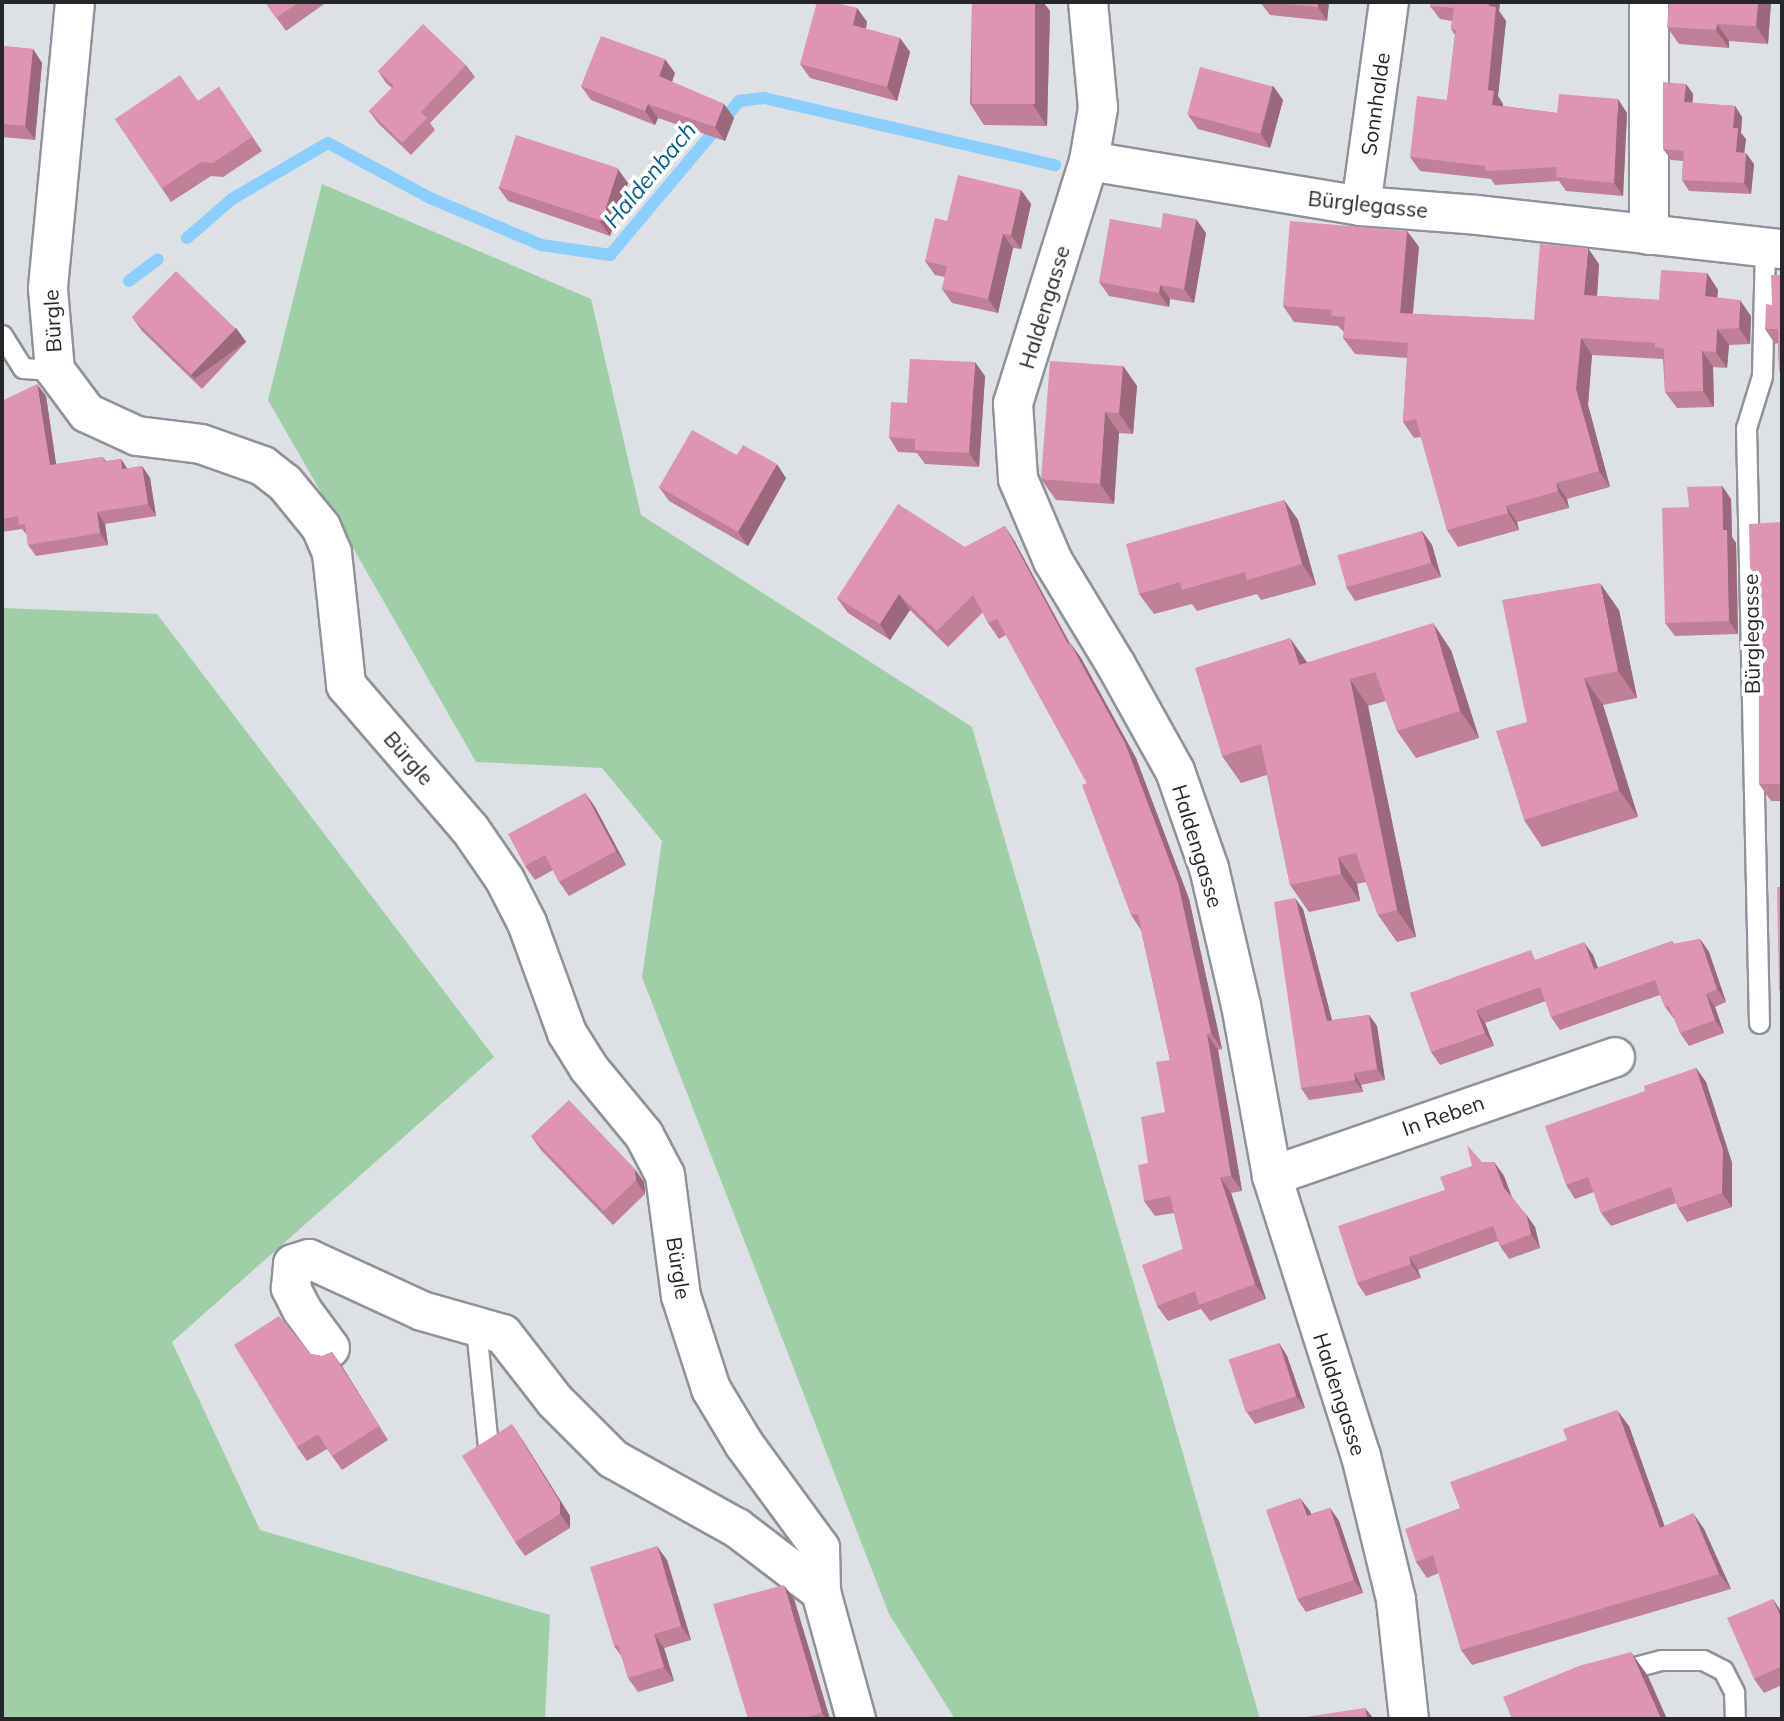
<!DOCTYPE html>
<html>
<head>
<meta charset="utf-8">
<style>
  body { margin:0 }
  #map { position:relative; width:1784px; height:1721px; overflow:hidden; background:#dde0e5; font-family:Mulish,sans-serif }
  div>[style] { position:absolute }
  .green>* { inset:0; background:#9ecfa6 }
  .stream>* { height:12px; margin:-6px; padding:0 6px; transform-origin:6px; border-radius:6px; background:#8acffd }
  .roads { filter:drop-shadow(2px 0 #909297) drop-shadow(-2px 0 #909297) drop-shadow(0 2px #909297) drop-shadow(0 -2px #909297) }
  .lane>* { height:19px; margin:-9.5px; padding:0 9.5px; transform-origin:9.5px; border-radius:9.5px; background:#fff }
  .street>* { height:38px; margin:-19px; padding:0 19px; transform-origin:19px; border-radius:19px; background:#fff }
  .secondary>* { height:38px; margin:-19px; padding:0 19px; transform-origin:19px; border-radius:19px; background:#fff }
  .wall>* { inset:0; background:#bf8098 }
  .shaded-wall>* { inset:0; background:#9b687c; transform-origin:0 0 }
  .building>* { inset:0; background:#de95b1; transform-origin:0 0 }
  span { translate:-50% -50%; white-space:nowrap; text-align:center; line-height:1.15; -webkit-text-stroke:7px #fff; paint-order:stroke }
  .street-label { font-size:21px; color:#252628 }
  .water-label { font-size:23px; color:#095e89; font-style:italic }
  .frame { position:absolute; inset:0; border:4px solid #252628; pointer-events:none }
</style>
</head>
<body>
<div id="map">
  <div class="green">
    <div style="clip-path:polygon(322px 184px,591px 299px,641px 515px,972px 727px,1260px 1719px,955px 1719px,889px 1614px,642px 977px,662px 841px,602px 768px,476px 762px,268px 400px)"></div>
    <div style="clip-path:polygon(2px 608px,157px 614px,494px 1057px,172px 1342px,260px 1530px,550px 1615px,545px 1719px,2px 1719px)"></div>
  </div>
  <div class="stream">
    <div style="left:187px;top:238px;width:60px;rotate:-40.9deg"></div>
    <div style="left:232px;top:199px;width:111px;rotate:-30.3deg"></div>
    <div style="left:328px;top:143px;width:116px;rotate:28.3deg"></div>
    <div style="left:430px;top:198px;width:121px;rotate:22.9deg"></div>
    <div style="left:541px;top:245px;width:70px;rotate:8.2deg"></div>
    <div style="left:610px;top:255px;width:201px;rotate:-50deg"></div>
    <div style="left:739px;top:101px;width:25px;rotate:-7deg"></div>
    <div style="left:764px;top:98px;width:299px;rotate:13deg"></div>
    <div style="left:129px;top:281px;width:36px;rotate:-37deg"></div>
  </div>
  <div class="roads">
    <div class="lane">
      <div style="left:2px;top:335px;width:39px;rotate:58deg"></div>
      <div style="left:23px;top:368px;width:32px;rotate:4deg"></div>
      <div style="left:1759px;top:1023px;width:595px;rotate:-91.25deg"></div>
      <div style="left:1746px;top:428px;width:54px;rotate:-72.9deg"></div>
      <div style="left:1762px;top:376px;width:129px;rotate:-88.7deg"></div>
      <div style="left:476px;top:1328px;width:119px;rotate:84.2deg"></div>
      <div style="left:1616px;top:1672px;width:47px;rotate:-14.9deg"></div>
      <div style="left:1661px;top:1660px;width:42px"></div>
      <div style="left:1703px;top:1660px;width:22px;rotate:27deg"></div>
      <div style="left:1723px;top:1670px;width:25px;rotate:63deg"></div>
      <div style="left:1734px;top:1692px;width:27px;rotate:88deg"></div>
    </div>
    <div class="street">
      <div style="left:75px;top:2px;width:288px;rotate:95.4deg"></div>
      <div style="left:48px;top:289px;width:81px;rotate:85.1deg"></div>
      <div style="left:55px;top:370px;width:54px;rotate:53.3deg"></div>
      <div style="left:87px;top:413px;width:55px;rotate:24.7deg"></div>
      <div style="left:137px;top:436px;width:64px;rotate:7.1deg"></div>
      <div style="left:201px;top:444px;width:66px;rotate:19.5deg"></div>
      <div style="left:263px;top:466px;width:28px;rotate:38deg"></div>
      <div style="left:285px;top:483px;width:57px;rotate:50.7deg"></div>
      <div style="left:321px;top:527px;width:28px;rotate:67deg"></div>
      <div style="left:332px;top:553px;width:133px;rotate:83.9deg"></div>
      <div style="left:346px;top:685px;width:190px;rotate:49.3deg"></div>
      <div style="left:470px;top:829px;width:62px;rotate:55.5deg"></div>
      <div style="left:505px;top:880px;width:48px;rotate:62.9deg"></div>
      <div style="left:527px;top:923px;width:117px;rotate:70deg"></div>
      <div style="left:567px;top:1033px;width:40px;rotate:58deg"></div>
      <div style="left:588px;top:1067px;width:88px;rotate:50.5deg"></div>
      <div style="left:644px;top:1135px;width:45px;rotate:62.3deg"></div>
      <div style="left:665px;top:1175px;width:122px;rotate:82.5deg"></div>
      <div style="left:681px;top:1296px;width:98px;rotate:72.1deg"></div>
      <div style="left:711px;top:1389px;width:64px;rotate:59deg"></div>
      <div style="left:744px;top:1444px;width:129px;rotate:53.8deg"></div>
      <div style="left:820px;top:1548px;width:44px;rotate:88.7deg"></div>
      <div style="left:821px;top:1592px;width:132px;rotate:74.6deg"></div>
      <div style="left:1649px;top:2px;width:233px;rotate:90deg"></div>
      <div style="left:1089px;top:161px;width:276px;rotate:9.4deg"></div>
      <div style="left:1361px;top:206px;width:116px;rotate:4.4deg"></div>
      <div style="left:1477px;top:215px;width:307px;rotate:6.4deg"></div>
      <div style="left:1361px;top:206px;width:206px;rotate:-82.2deg"></div>
      <div style="left:1272px;top:1176px;width:363px;rotate:-19.1deg"></div>
      <div style="left:330px;top:1348px;width:47px;rotate:-126.4deg"></div>
      <div style="left:302px;top:1310px;width:25px;rotate:-117deg"></div>
      <div style="left:291px;top:1288px;width:24px;rotate:-85deg"></div>
      <div style="left:293px;top:1264px;width:17px;rotate:-17deg"></div>
      <div style="left:309px;top:1259px;width:124px;rotate:24.7deg"></div>
      <div style="left:422px;top:1311px;width:84px;rotate:15.9deg"></div>
      <div style="left:503px;top:1334px;width:85px;rotate:52.2deg"></div>
      <div style="left:555px;top:1401px;width:82px;rotate:45deg"></div>
      <div style="left:613px;top:1459px;width:142px;rotate:29.1deg"></div>
      <div style="left:737px;top:1528px;width:106px;rotate:37.3deg"></div>
    </div>
    <div class="secondary">
      <div style="left:1088px;top:2px;width:106px;rotate:84.6deg"></div>
      <div style="left:1098px;top:108px;width:54px;rotate:99.6deg"></div>
      <div style="left:1089px;top:161px;width:254px;rotate:107.4deg"></div>
      <div style="left:1013px;top:403px;width:76px;rotate:86.2deg"></div>
      <div style="left:1018px;top:479px;width:89px;rotate:66.9deg"></div>
      <div style="left:1053px;top:561px;width:122px;rotate:58.8deg"></div>
      <div style="left:1116px;top:665px;width:121px;rotate:60.9deg"></div>
      <div style="left:1175px;top:771px;width:103px;rotate:70.7deg"></div>
      <div style="left:1209px;top:868px;width:141px;rotate:76.9deg"></div>
      <div style="left:1241px;top:1005px;width:174px;rotate:79.7deg"></div>
      <div style="left:1272px;top:1176px;width:294px;rotate:72.4deg"></div>
      <div style="left:1361px;top:1456px;width:148px;rotate:76.3deg"></div>
      <div style="left:1396px;top:1600px;width:120px;rotate:83.8deg"></div>
    </div>
  </div>
  <div class="wall">
    <div style="clip-path:polygon(265px 2px,327px 2px,286px 31px)"></div>
    <div style="clip-path:polygon(972px 2px,1043px 2px,1050px 11px,1047px 126px,984px 125px,970px 104px)"></div>
    <div style="clip-path:polygon(1260px 2px,1329px 2px,1327px 21px,1270px 15px)"></div>
    <div style="clip-path:polygon(1431px 2px,1500px 2px,1499px 11px,1506px 21px,1498px 96px,1503px 104px,1503px 106px,1557px 113px,1627px 113px,1623px 196px,1566px 191px,1559px 181px,1495px 185px,1491px 179px,1420px 171px,1410px 157px,1447px 100px,1455px 35px,1451px 29px,1452px 21px,1440px 19px,1430px 6px)"></div>
    <div style="clip-path:polygon(1771px 2px,1768px 44px,1729px 41px,1729px 48px,1679px 44px,1667px 27px)"></div>
    <div style="clip-path:polygon(857px 8px,867px 22px,866px 29px,900px 38px,910px 52px,897px 101px,810px 78px,800px 64px)"></div>
    <div style="clip-path:polygon(2px 46px,33px 49px,42px 63px,35px 140px,2px 137px)"></div>
    <div style="clip-path:polygon(466px 65px,475px 77px,430px 123px,435px 130px,411px 155px,378px 123px,369px 111px,392px 88px,386px 83px,378px 71px)"></div>
    <div style="clip-path:polygon(675px 73px,672px 82px,724px 104px,734px 118px,725px 141px,658px 118px,655px 125px,591px 100px,581px 86px)"></div>
    <div style="clip-path:polygon(1686px 84px,1693px 94px,1692px 103px,1735px 106px,1742px 117px,1741px 133px,1746px 139px,1744px 153px,1754px 164px,1751px 194px,1689px 191px,1682px 180px,1683px 161px,1671px 160px,1663px 149px)"></div>
    <div style="clip-path:polygon(1273px 86px,1283px 100px,1270px 148px,1198px 129px,1188px 115px)"></div>
    <div style="clip-path:polygon(219px 87px,262px 151px,223px 177px,211px 176px,171px 202px,115px 119px,198px 101px)"></div>
    <div style="clip-path:polygon(628px 183px,610px 236px,508px 201px,498px 187px)"></div>
    <div style="clip-path:polygon(1021px 190px,1031px 204px,1021px 249px,1013px 248px,998px 313px,952px 303px,942px 289px,945px 277px,935px 275px,925px 261px,947px 221px)"></div>
    <div style="clip-path:polygon(1161px 228px,1206px 233px,1194px 303px,1170px 299px,1169px 307px,1109px 296px,1099px 282px)"></div>
    <div style="clip-path:polygon(1407px 231px,1419px 247px,1413px 314px,1534px 320px,1599px 264px,1597px 296px,1659px 300px,1707px 273px,1718px 290px,1717px 298px,1751px 316px,1750px 344px,1729px 345px,1727px 368px,1713px 367px,1714px 407px,1677px 408px,1665px 392px,1663px 359px,1592px 355px,1588px 405px,1610px 487px,1567px 499px,1569px 508px,1517px 522px,1519px 530px,1458px 547px,1447px 530px,1421px 437px,1414px 438px,1403px 422px,1407px 358px,1355px 354px,1343px 338px,1344px 332px,1338px 326px,1294px 322px,1283px 306px)"></div>
    <div style="clip-path:polygon(1782px 275px,1782px 375px,1779px 370px,1778px 343px,1775px 344px,1765px 329px,1772px 305px)"></div>
    <div style="clip-path:polygon(132px 317px,236px 328px,246px 342px,202px 389px,142px 331px)"></div>
    <div style="clip-path:polygon(1123px 366px,1137px 386px,1133px 434px,1119px 433px,1114px 504px,1056px 500px,1041px 479px)"></div>
    <div style="clip-path:polygon(985px 376px,979px 467px,925px 464px,917px 453px,898px 452px,889px 437px,907px 403px)"></div>
    <div style="clip-path:polygon(46px 396px,56px 464px,103px 457px,106px 461px,121px 459px,127px 469px,142px 466px,150px 478px,156px 516px,105px 524px,108px 545px,36px 556px,28px 545px,27px 535px,22px 529px,2px 532px,2px 489px,4px 488px)"></div>
    <div style="clip-path:polygon(737px 455px,786px 478px,748px 546px,669px 501px,659px 487px)"></div>
    <div style="clip-path:polygon(1722px 486px,1731px 499px,1732px 537px,1736px 543px,1738px 634px,1675px 636px,1665px 623px,1689px 507px)"></div>
    <div style="clip-path:polygon(1284px 500px,1298px 520px,1316px 585px,1261px 600px,1257px 594px,1197px 611px,1192px 604px,1154px 614px,1139px 594px)"></div>
    <div style="clip-path:polygon(1782px 522px,1782px 801px,1771px 801px,1759px 784px,1759px 627px,1751px 616px)"></div>
    <div style="clip-path:polygon(1005px 526px,1015px 542px,1070px 643px,1081px 658px,1136px 758px,1189px 899px,1222px 1049px,1218px 1050px,1242px 1191px,1231px 1193px,1266px 1299px,1210px 1321px,1201px 1309px,1168px 1321px,1157px 1306px,1183px 1249px,1174px 1213px,1155px 1216px,1144px 1201px,1148px 1163px,1165px 1112px,1170px 1060px,1141px 930px,1131px 915px,1087px 783px,1006px 635px,999px 639px,988px 623px,983px 612px,948px 647px,910px 610px,890px 640px,848px 613px,837px 598px,965px 547px)"></div>
    <div style="clip-path:polygon(1422px 531px,1432px 545px,1441px 577px,1355px 601px,1346px 587px)"></div>
    <div style="clip-path:polygon(1619px 610px,1637px 698px,1603px 705px,1638px 817px,1542px 847px,1524px 820px,1527px 722px)"></div>
    <div style="clip-path:polygon(1451px 650px,1479px 738px,1416px 758px,1397px 731px,1386px 701px,1368px 706px,1416px 937px,1397px 942px,1378px 915px,1366px 882px,1357px 884px,1360px 901px,1309px 912px,1290px 885px,1267px 775px,1241px 783px,1222px 756px,1307px 662px)"></div>
    <div style="clip-path:polygon(585px 793px,595px 807px,626px 865px,569px 896px,559px 882px,553px 870px,535px 880px,525px 866px)"></div>
    <div style="clip-path:polygon(1303px 909px,1332px 1020px,1369px 1015px,1377px 1026px,1385px 1080px,1361px 1085px,1363px 1092px,1309px 1100px,1301px 1088px)"></div>
    <div style="clip-path:polygon(1700px 939px,1709px 952px,1726px 1002px,1715px 1007px,1724px 1033px,1689px 1046px,1680px 1033px,1675px 1020px,1665px 1007px,1660px 995px,1560px 1030px,1551px 1017px,1546px 1001px,1485px 1023px,1494px 1046px,1440px 1065px,1431px 1052px,1410px 993px,1538px 959px,1593px 955px,1598px 968px,1672px 941px,1674px 944px)"></div>
    <div style="clip-path:polygon(1696px 1068px,1706px 1082px,1732px 1163px,1732px 1207px,1687px 1222px,1678px 1208px,1676px 1203px,1611px 1226px,1601px 1213px,1594px 1192px,1575px 1199px,1566px 1185px,1645px 1091px)"></div>
    <div style="clip-path:polygon(531px 1136px,644px 1182px,645px 1194px,613px 1225px,541px 1150px)"></div>
    <div style="clip-path:polygon(1482px 1162px,1494px 1162px,1504px 1176px,1512px 1197px,1535px 1227px,1540px 1248px,1509px 1259px,1500px 1246px,1498px 1241px,1418px 1270px,1421px 1278px,1366px 1296px,1357px 1283px,1445px 1190px)"></div>
    <div style="clip-path:polygon(1279px 1343px,1287px 1356px,1305px 1408px,1255px 1424px,1246px 1411px)"></div>
    <div style="clip-path:polygon(332px 1352px,388px 1440px,342px 1470px,327px 1449px,307px 1461px,297px 1447px,311px 1354px,322px 1356px)"></div>
    <div style="clip-path:polygon(1629px 1426px,1664px 1526px,1704px 1529px,1731px 1589px,1472px 1665px,1461px 1650px,1439px 1573px,1427px 1578px,1416px 1562px,1460px 1508px)"></div>
    <div style="clip-path:polygon(522px 1439px,570px 1516px,570px 1528px,525px 1556px,515px 1542px)"></div>
    <div style="clip-path:polygon(1330px 1508px,1339px 1521px,1363px 1593px,1306px 1612px,1297px 1599px,1310px 1511px,1311px 1514px)"></div>
    <div style="clip-path:polygon(667px 1560px,691px 1640px,664px 1648px,674px 1681px,638px 1692px,628px 1678px,622px 1657px,614px 1646px)"></div>
    <div style="clip-path:polygon(794px 1599px,830px 1719px,748px 1719px)"></div>
    <div style="clip-path:polygon(1773px 1599px,1782px 1613px,1782px 1685px,1764px 1693px,1754px 1679px)"></div>
  </div>
  <div class="shaded-wall">
    <div style="clip-path:polygon(1035px 2px,1043px 2px,1050px 11px,1047px 126px,1033px 105px)"></div>
    <div style="clip-path:polygon(1318px 2px,1329px 2px,1327px 21px,1318px 7px)"></div>
    <div style="clip-path:polygon(1489px 2px,1500px 2px,1499px 11px,1506px 21px,1498px 96px,1503px 104px,1502px 118px,1492px 105px,1488px 90px)"></div>
    <div style="clip-path:polygon(1758px 2px,1771px 2px,1768px 44px,1756px 26px)"></div>
    <div style="clip-path:polygon(857px 8px,867px 22px,863px 39px,853px 25px)"></div>
    <div style="clip-path:polygon(1717px 24px,1729px 41px,1729px 48px,1716px 30px)"></div>
    <div style="clip-path:polygon(900px 38px,910px 52px,897px 101px,887px 87px)"></div>
    <div style="clip-path:polygon(33px 49px,42px 63px,35px 140px,25px 126px)"></div>
    <div style="clip-path:polygon(665px 59px,675px 73px,669px 90px,659px 76px)"></div>
    <div style="clip-path:polygon(1686px 84px,1693px 94px,1692px 113px,1684px 102px)"></div>
    <div style="clip-path:polygon(1273px 86px,1283px 100px,1270px 148px,1261px 134px)"></div>
    <div style="clip-path:polygon(1618px 99px,1627px 113px,1623px 196px,1614px 183px)"></div>
    <div style="clip-path:polygon(648px 104px,658px 118px,655px 125px,645px 111px)"></div>
    <div style="clip-path:polygon(724px 104px,734px 118px,725px 141px,715px 127px)"></div>
    <div style="clip-path:polygon(1735px 106px,1742px 117px,1741px 133px,1746px 139px,1743px 163px,1736px 152px,1733px 128px)"></div>
    <div style="clip-path:polygon(1746px 153px,1754px 164px,1751px 194px,1744px 183px)"></div>
    <div style="clip-path:polygon(618px 169px,628px 183px,610px 236px,600px 222px)"></div>
    <div style="clip-path:polygon(1021px 190px,1031px 204px,1021px 249px,1011px 235px)"></div>
    <div style="clip-path:polygon(1196px 219px,1206px 233px,1194px 303px,1184px 289px)"></div>
    <div style="clip-path:polygon(1407px 231px,1419px 247px,1411px 329px,1400px 313px)"></div>
    <div style="clip-path:polygon(1003px 234px,1013px 248px,998px 313px,988px 299px)"></div>
    <div style="clip-path:polygon(1588px 248px,1599px 264px,1596px 311px,1584px 295px)"></div>
    <div style="clip-path:polygon(1707px 273px,1718px 290px,1716px 313px,1705px 296px)"></div>
    <div style="clip-path:polygon(1160px 285px,1170px 299px,1169px 307px,1159px 293px)"></div>
    <div style="clip-path:polygon(1740px 300px,1751px 316px,1750px 344px,1739px 328px)"></div>
    <div style="left:236px;top:328px;width:17px;height:64px;rotate:54deg"></div>
    <div style="clip-path:polygon(1717px 329px,1729px 345px,1727px 368px,1716px 352px)"></div>
    <div style="clip-path:polygon(1581px 338px,1592px 355px,1588px 405px,1610px 487px,1599px 471px,1576px 389px)"></div>
    <div style="clip-path:polygon(1702px 351px,1713px 367px,1714px 407px,1703px 391px)"></div>
    <div style="clip-path:polygon(975px 362px,985px 376px,979px 467px,969px 453px)"></div>
    <div style="clip-path:polygon(1123px 366px,1137px 386px,1133px 434px,1119px 413px)"></div>
    <div style="clip-path:polygon(37px 384px,46px 396px,58px 477px,50px 465px)"></div>
    <div style="clip-path:polygon(1105px 412px,1119px 433px,1114px 504px,1100px 484px)"></div>
    <div style="clip-path:polygon(121px 459px,129px 471px,122px 469px)"></div>
    <div style="clip-path:polygon(777px 464px,786px 478px,748px 546px,738px 532px)"></div>
    <div style="clip-path:polygon(142px 466px,150px 478px,156px 516px,148px 504px)"></div>
    <div style="clip-path:polygon(1556px 483px,1567px 499px,1569px 508px,1558px 491px)"></div>
    <div style="clip-path:polygon(1722px 486px,1731px 499px,1732px 537px,1736px 543px,1738px 634px,1729px 621px,1723px 530px)"></div>
    <div style="clip-path:polygon(1284px 500px,1298px 520px,1316px 585px,1302px 564px)"></div>
    <div style="clip-path:polygon(1506px 506px,1517px 522px,1519px 530px,1508px 513px)"></div>
    <div style="clip-path:polygon(97px 512px,105px 524px,108px 545px,100px 533px)"></div>
    <div style="clip-path:polygon(1005px 526px,1015px 542px,1078px 660px,1068px 644px)"></div>
    <div style="clip-path:polygon(1422px 531px,1432px 545px,1441px 577px,1431px 563px)"></div>
    <div style="clip-path:polygon(1600px 583px,1619px 610px,1637px 698px,1618px 671px)"></div>
    <div style="clip-path:polygon(899px 594px,910px 610px,890px 640px,880px 624px)"></div>
    <div style="clip-path:polygon(1433px 623px,1451px 650px,1479px 738px,1460px 711px)"></div>
    <div style="clip-path:polygon(1290px 638px,1309px 665px,1299px 665px)"></div>
    <div style="clip-path:polygon(1070px 643px,1081px 658px,1136px 758px,1189px 899px,1222px 1049px,1211px 1033px)"></div>
    <div style="clip-path:polygon(1584px 678px,1603px 705px,1638px 817px,1619px 790px)"></div>
    <div style="clip-path:polygon(1350px 679px,1368px 706px,1416px 937px,1397px 910px)"></div>
    <div style="clip-path:polygon(585px 793px,595px 807px,626px 865px,616px 851px)"></div>
    <div style="clip-path:polygon(1338px 857px,1357px 884px,1360px 901px,1341px 874px)"></div>
    <div style="clip-path:polygon(1295px 898px,1303px 909px,1335px 1032px,1327px 1021px)"></div>
    <div style="clip-path:polygon(1700px 939px,1709px 952px,1726px 1002px,1717px 989px)"></div>
    <div style="clip-path:polygon(1584px 942px,1593px 955px,1603px 982px,1594px 969px)"></div>
    <div style="clip-path:polygon(1706px 994px,1715px 1007px,1724px 1033px,1715px 1020px)"></div>
    <div style="clip-path:polygon(1476px 1010px,1485px 1023px,1494px 1046px,1485px 1033px)"></div>
    <div style="clip-path:polygon(1369px 1015px,1377px 1026px,1385px 1080px,1377px 1069px)"></div>
    <div style="clip-path:polygon(1207px 1034px,1218px 1050px,1242px 1191px,1231px 1176px)"></div>
    <div style="clip-path:polygon(1696px 1068px,1706px 1082px,1732px 1163px,1732px 1207px,1722px 1193px)"></div>
    <div style="clip-path:polygon(1354px 1073px,1361px 1085px,1363px 1092px,1355px 1080px)"></div>
    <div style="clip-path:polygon(1494px 1162px,1504px 1176px,1513px 1201px,1504px 1188px)"></div>
    <div style="clip-path:polygon(634px 1168px,644px 1182px,645px 1194px,636px 1180px)"></div>
    <div style="clip-path:polygon(1220px 1177px,1231px 1193px,1266px 1299px,1255px 1284px)"></div>
    <div style="clip-path:polygon(1526px 1214px,1535px 1227px,1540px 1248px,1531px 1234px)"></div>
    <div style="clip-path:polygon(1409px 1257px,1418px 1270px,1421px 1278px,1411px 1264px)"></div>
    <div style="clip-path:polygon(1279px 1343px,1287px 1356px,1305px 1408px,1296px 1396px)"></div>
    <div style="clip-path:polygon(332px 1352px,342px 1366px,388px 1440px,379px 1426px)"></div>
    <div style="clip-path:polygon(1617px 1410px,1629px 1426px,1671px 1544px,1660px 1528px)"></div>
    <div style="clip-path:polygon(512px 1424px,570px 1516px,570px 1528px,560px 1514px)"></div>
    <div style="clip-path:polygon(1300px 1498px,1310px 1511px,1316px 1529px,1307px 1516px)"></div>
    <div style="clip-path:polygon(1330px 1508px,1339px 1521px,1363px 1593px,1354px 1580px)"></div>
    <div style="clip-path:polygon(1693px 1513px,1704px 1529px,1731px 1589px,1719px 1574px)"></div>
    <div style="clip-path:polygon(657px 1546px,667px 1560px,691px 1640px,681px 1626px)"></div>
    <div style="clip-path:polygon(784px 1585px,794px 1599px,830px 1719px,827px 1719px,822px 1713px)"></div>
    <div style="clip-path:polygon(1773px 1599px,1782px 1613px,1782px 1620px)"></div>
    <div style="clip-path:polygon(654px 1634px,664px 1648px,674px 1681px,664px 1667px)"></div>
    <div style="clip-path:polygon(1631px 1652px,1648px 1676px,1667px 1719px,1661px 1719px)"></div>
    <div style="clip-path:polygon(1365px 1708px,1374px 1719px,1367px 1719px)"></div>
  </div>
  <div class="building">
    <div style="clip-path:polygon(265px 2px,299px 2px,276px 18px)"></div>
    <div style="clip-path:polygon(817px 2px,833px 2px,857px 8px,853px 25px,900px 38px,887px 87px,800px 64px)"></div>
    <div style="left:972px;top:2px;width:63px;height:102px"></div>
    <div style="clip-path:polygon(1267px 2px,1318px 2px,1318px 7px)"></div>
    <div style="clip-path:polygon(1431px 2px,1489px 2px,1489px 6px,1496px 7px,1488px 90px,1494px 91px,1492px 105px,1557px 113px,1559px 94px,1618px 99px,1614px 183px,1556px 177px,1557px 167px,1486px 171px,1485px 166px,1410px 157px,1417px 96px,1447px 100px,1456px 30px,1451px 29px,1454px 8px,1430px 6px)"></div>
    <div style="clip-path:polygon(1669px 2px,1758px 2px,1756px 26px,1717px 24px,1716px 30px,1667px 27px)"></div>
    <div style="clip-path:polygon(423px 24px,466px 65px,421px 112px,427px 118px,402px 143px,369px 111px,394px 86px,378px 71px)"></div>
    <div style="clip-path:polygon(601px 36px,665px 59px,659px 76px,724px 104px,715px 127px,648px 104px,645px 111px,581px 86px)"></div>
    <div style="clip-path:polygon(2px 46px,33px 49px,25px 126px,2px 124px)"></div>
    <div style="left:1200px;top:67px;width:75px;height:49px;rotate:15deg"></div>
    <div style="clip-path:polygon(180px 75px,198px 101px,219px 87px,252px 137px,213px 163px,201px 162px,162px 188px,115px 119px)"></div>
    <div style="clip-path:polygon(1663px 82px,1686px 84px,1684px 102px,1735px 106px,1733px 128px,1738px 128px,1736px 152px,1746px 153px,1744px 183px,1682px 180px,1684px 151px,1663px 149px)"></div>
    <div style="left:516px;top:135px;width:108px;height:55px;rotate:18deg"></div>
    <div style="clip-path:polygon(958px 175px,1021px 190px,1011px 235px,1003px 234px,988px 299px,942px 289px,947px 266px,925px 261px,935px 218px,947px 221px)"></div>
    <div style="clip-path:polygon(1163px 213px,1196px 219px,1184px 289px,1160px 285px,1159px 293px,1099px 282px,1110px 219px,1161px 228px)"></div>
    <div style="clip-path:polygon(1290px 221px,1407px 231px,1400px 313px,1534px 320px,1540px 244px,1588px 248px,1584px 295px,1659px 300px,1661px 270px,1707px 273px,1705px 296px,1740px 300px,1739px 328px,1717px 329px,1716px 352px,1702px 351px,1703px 391px,1665px 392px,1664px 349px,1655px 347px,1655px 343px,1581px 338px,1576px 389px,1599px 471px,1556px 483px,1558px 491px,1506px 506px,1508px 513px,1447px 530px,1416px 419px,1403px 422px,1408px 343px,1343px 338px,1345px 317px,1331px 316px,1332px 310px,1283px 306px)"></div>
    <div style="left:176px;top:271px;width:83px;height:64px;rotate:44deg"></div>
    <div style="clip-path:polygon(1771px 275px,1782px 275px,1782px 370px,1779px 370px,1778px 329px,1765px 329px,1766px 304px,1772px 305px)"></div>
    <div style="clip-path:polygon(910px 359px,975px 362px,969px 453px,915px 450px,915px 439px,889px 437px,891px 402px,907px 403px)"></div>
    <div style="clip-path:polygon(1050px 361px,1123px 366px,1119px 413px,1105px 412px,1100px 484px,1041px 479px)"></div>
    <div style="clip-path:polygon(37px 384px,50px 465px,103px 457px,104px 462px,121px 459px,122px 469px,142px 466px,148px 504px,97px 512px,100px 533px,28px 545px,25px 524px,19px 525px,18px 516px,2px 519px,2px 489px,4px 488px,2px 468px,2px 401px)"></div>
    <div style="clip-path:polygon(692px 430px,737px 455px,743px 445px,777px 464px,738px 532px,659px 487px)"></div>
    <div style="clip-path:polygon(1722px 486px,1723px 530px,1727px 530px,1729px 621px,1665px 623px,1662px 508px,1689px 507px,1687px 487px)"></div>
    <div style="clip-path:polygon(1284px 500px,1302px 564px,1247px 580px,1245px 572px,1182px 590px,1180px 582px,1139px 594px,1126px 544px)"></div>
    <div style="clip-path:polygon(898px 504px,965px 547px,1005px 526px,1068px 644px,1070px 643px,1125px 743px,1178px 883px,1211px 1033px,1207px 1034px,1231px 1176px,1220px 1177px,1255px 1284px,1199px 1305px,1195px 1291px,1157px 1306px,1142px 1265px,1183px 1249px,1170px 1196px,1144px 1201px,1138px 1165px,1148px 1163px,1141px 1117px,1165px 1112px,1156px 1062px,1170px 1060px,1138px 914px,1131px 915px,1082px 785px,1087px 783px,997px 619px,988px 623px,973px 595px,937px 631px,899px 594px,880px 624px,837px 598px)"></div>
    <div style="clip-path:polygon(1782px 522px,1782px 784px,1759px 784px,1759px 616px,1751px 616px,1749px 524px)"></div>
    <div style="left:1422px;top:531px;width:33px;height:88px;rotate:74deg"></div>
    <div style="clip-path:polygon(1600px 583px,1618px 671px,1584px 678px,1619px 790px,1524px 820px,1496px 731px,1527px 722px,1502px 600px)"></div>
    <div style="clip-path:polygon(1433px 623px,1460px 711px,1397px 731px,1375px 672px,1350px 679px,1397px 910px,1378px 915px,1356px 853px,1338px 857px,1341px 874px,1290px 885px,1261px 744px,1222px 756px,1195px 668px,1290px 638px,1299px 665px)"></div>
    <div style="clip-path:polygon(585px 793px,616px 851px,559px 882px,545px 855px,525px 866px,508px 834px)"></div>
    <div style="clip-path:polygon(1777px 887px,1782px 887px,1782px 991px,1779px 991px)"></div>
    <div style="clip-path:polygon(1295px 898px,1327px 1021px,1369px 1015px,1377px 1069px,1354px 1073px,1355px 1080px,1301px 1088px,1274px 902px)"></div>
    <div style="clip-path:polygon(1700px 939px,1717px 989px,1706px 994px,1715px 1020px,1680px 1033px,1669px 1006px,1665px 1007px,1655px 980px,1551px 1017px,1540px 987px,1476px 1010px,1485px 1033px,1431px 1052px,1410px 993px,1531px 950px,1535px 960px,1584px 942px,1594px 969px,1672px 941px,1673px 944px)"></div>
    <div style="clip-path:polygon(1696px 1068px,1723px 1150px,1722px 1193px,1678px 1208px,1671px 1187px,1601px 1213px,1588px 1177px,1566px 1185px,1545px 1126px,1645px 1091px,1644px 1086px)"></div>
    <div style="clip-path:polygon(569px 1100px,634px 1168px,636px 1180px,604px 1211px,531px 1136px)"></div>
    <div style="clip-path:polygon(1467px 1145px,1482px 1162px,1494px 1162px,1504px 1188px,1526px 1214px,1531px 1234px,1500px 1246px,1493px 1226px,1409px 1257px,1411px 1264px,1357px 1283px,1338px 1226px,1445px 1190px,1440px 1177px,1472px 1166px)"></div>
    <div style="clip-path:polygon(279px 1316px,311px 1354px,322px 1356px,332px 1352px,379px 1426px,332px 1456px,318px 1434px,297px 1447px,234px 1345px)"></div>
    <div style="left:1279px;top:1343px;width:56px;height:53px;rotate:72deg"></div>
    <div style="clip-path:polygon(1617px 1410px,1660px 1528px,1693px 1513px,1719px 1574px,1461px 1650px,1433px 1555px,1416px 1562px,1405px 1529px,1460px 1508px,1450px 1482px,1567px 1440px,1563px 1429px)"></div>
    <div style="clip-path:polygon(512px 1424px,560px 1502px,560px 1514px,515px 1542px,462px 1456px)"></div>
    <div style="clip-path:polygon(1300px 1498px,1307px 1516px,1330px 1508px,1354px 1580px,1297px 1599px,1266px 1510px)"></div>
    <div style="clip-path:polygon(657px 1546px,681px 1626px,654px 1634px,664px 1667px,628px 1678px,618px 1645px,614px 1646px,590px 1567px)"></div>
    <div style="clip-path:polygon(784px 1585px,822px 1713px,801px 1719px,748px 1719px,713px 1604px)"></div>
    <div style="clip-path:polygon(1773px 1599px,1782px 1620px,1782px 1666px,1754px 1679px,1727px 1618px)"></div>
    <div style="clip-path:polygon(1631px 1652px,1661px 1719px,1512px 1719px,1503px 1697px,1579px 1666px)"></div>
    <div style="clip-path:polygon(1365px 1708px,1367px 1719px,1305px 1719px,1305px 1717px)"></div>
  </div>
  <div class="street-label">
    <span style="left:1375px;top:104px;rotate:-82deg">Sonnhalde</span>
    <span style="left:1368px;top:204px;rotate:6deg">Bürglegasse</span>
    <span style="left:1044px;top:307px;rotate:-73deg">Haldengasse</span>
    <span style="left:52px;top:321px;rotate:-93deg">Bürgle</span>
    <span style="left:1751px;top:634px;rotate:-91deg">Bürglegasse</span>
    <span style="left:409px;top:758px;rotate:49deg">Bürgle</span>
    <span style="left:1198px;top:846px;rotate:73deg">Haldengasse</span>
    <span style="left:1443px;top:1115px;rotate:-19deg">In Reben</span>
    <span style="left:679px;top:1268px;rotate:81deg">Bürgle</span>
    <span style="left:1340px;top:1394px;rotate:72deg">Haldengasse</span>
  </div>
  <div class="water-label">
    <span style="left:650px;top:175px;rotate:-50deg">Haldenbach</span>
  </div>
  <div class="frame"></div>
</div>
</body>
</html>
